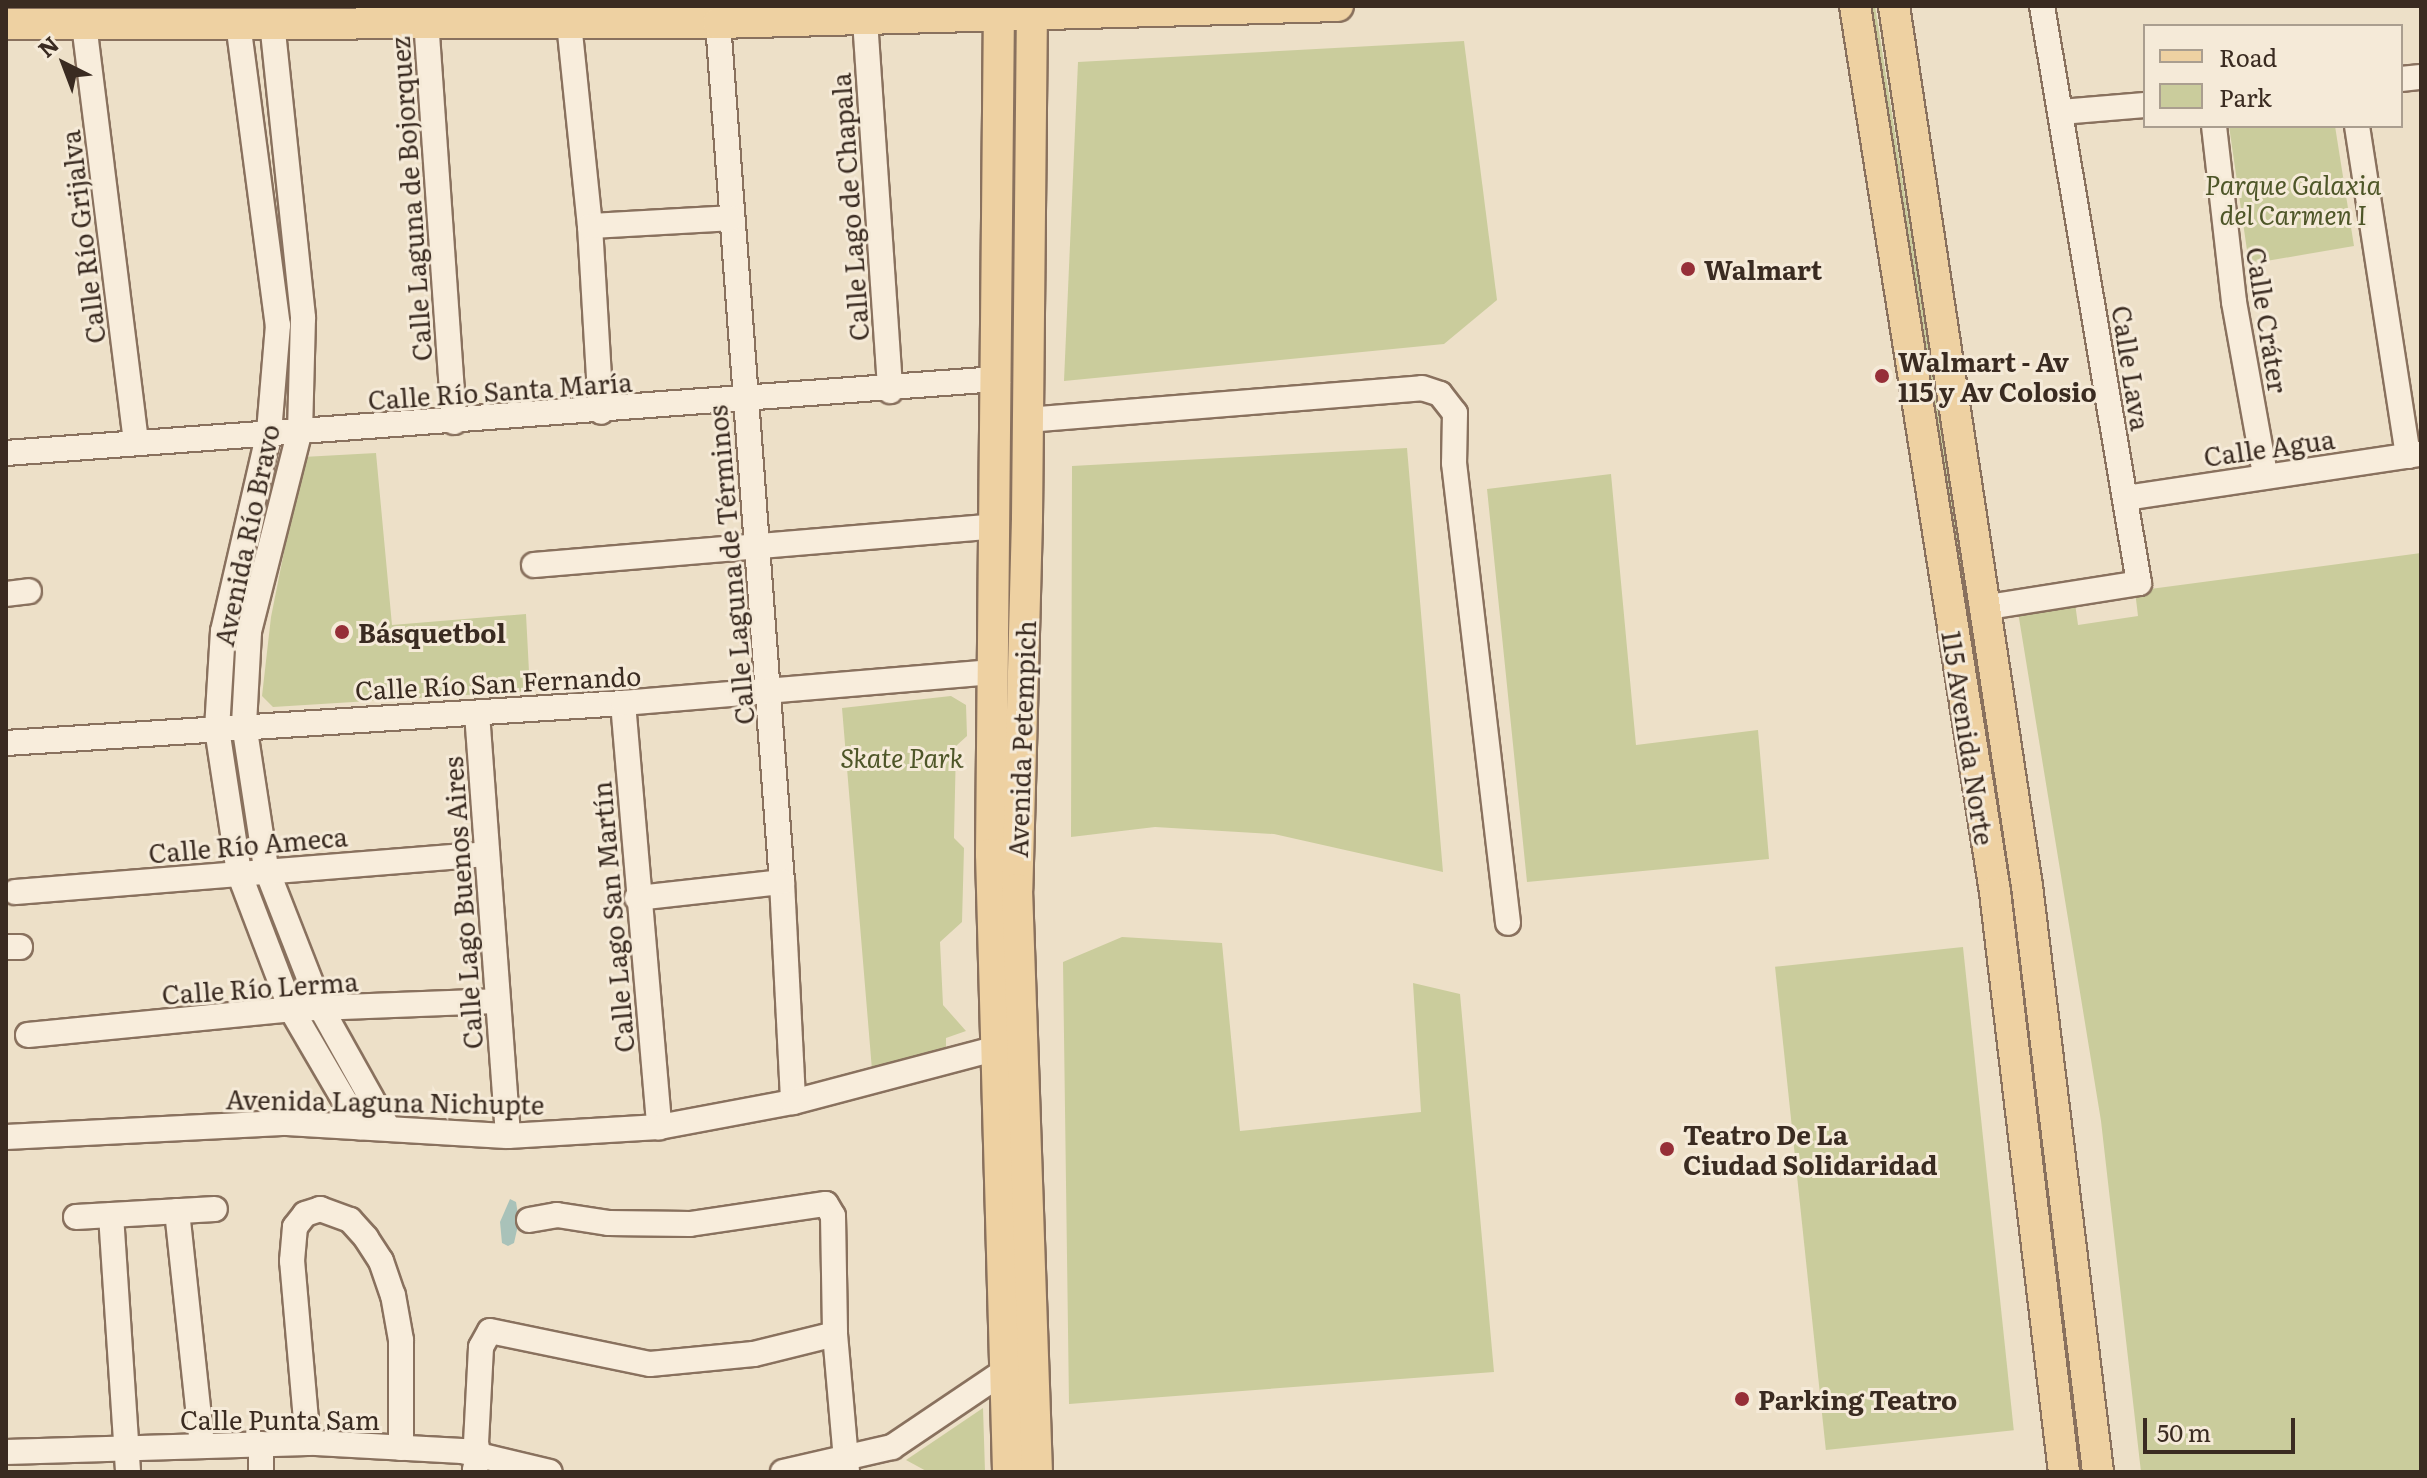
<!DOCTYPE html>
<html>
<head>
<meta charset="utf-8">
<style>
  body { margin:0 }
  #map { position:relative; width:2427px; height:1478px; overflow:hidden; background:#ede0c8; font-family:Literata,serif }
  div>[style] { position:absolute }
  .green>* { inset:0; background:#cacc9c; transform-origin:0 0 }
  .water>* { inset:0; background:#a9c2b9 }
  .roads { filter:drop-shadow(2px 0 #89715e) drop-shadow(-2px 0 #89715e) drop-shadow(0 2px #89715e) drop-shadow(0 -2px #89715e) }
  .minor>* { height:24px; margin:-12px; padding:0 12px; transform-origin:12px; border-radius:12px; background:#f8eddc }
  .major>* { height:30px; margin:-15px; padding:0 15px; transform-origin:15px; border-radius:15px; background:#eed1a2 }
  .dots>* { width:22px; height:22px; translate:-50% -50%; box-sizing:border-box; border:4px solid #f5ead8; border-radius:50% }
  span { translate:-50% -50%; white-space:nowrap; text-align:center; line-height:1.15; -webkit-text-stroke:6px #f5ead8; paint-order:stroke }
  .park-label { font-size:26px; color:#4e5628; font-style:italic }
  .street-label { font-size:26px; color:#3a2b21 }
  .poi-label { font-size:26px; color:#3a2b21; font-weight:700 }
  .left { translate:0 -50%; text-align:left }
  .frame { position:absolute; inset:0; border:8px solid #3a2b21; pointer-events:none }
  .legend { position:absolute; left:2143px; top:24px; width:260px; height:104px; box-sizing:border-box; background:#f5ead8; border:2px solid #aa9e8f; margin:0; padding:10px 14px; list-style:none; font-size:24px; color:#3a2b21 }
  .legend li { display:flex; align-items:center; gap:16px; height:40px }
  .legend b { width:40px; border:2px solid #aa9e8f }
  .north { position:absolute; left:24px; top:24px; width:80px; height:80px; -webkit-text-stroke:6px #f5ead8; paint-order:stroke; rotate:318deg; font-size:22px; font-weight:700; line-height:32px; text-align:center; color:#3a2b21 }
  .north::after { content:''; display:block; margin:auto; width:28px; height:36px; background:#3a2b21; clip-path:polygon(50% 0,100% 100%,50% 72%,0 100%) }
  .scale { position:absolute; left:2143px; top:1418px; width:152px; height:36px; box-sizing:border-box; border:4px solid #3a2b21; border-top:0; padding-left:10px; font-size:24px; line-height:28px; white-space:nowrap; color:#3a2b21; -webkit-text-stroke:6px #f5ead8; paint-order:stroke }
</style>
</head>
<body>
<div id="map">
  <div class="green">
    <div style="clip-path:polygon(1870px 6px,1875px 6px,2007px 843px,2084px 1472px,2080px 1472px,2004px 849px)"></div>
    <div style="clip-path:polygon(1464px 41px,1497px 300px,1444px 344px,1064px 381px,1078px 62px)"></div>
    <div style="clip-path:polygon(1016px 48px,1019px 51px,1012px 389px,1013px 50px)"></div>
    <div style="clip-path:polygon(2229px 126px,2335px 126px,2354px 246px,2249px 264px)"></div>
    <div style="clip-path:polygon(1010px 408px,1014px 408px,1008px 639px,1008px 626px)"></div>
    <div style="clip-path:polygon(1407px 448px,1443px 872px,1274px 834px,1155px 827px,1071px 837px,1072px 466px)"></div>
    <div style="clip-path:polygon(376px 453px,392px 625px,526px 614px,530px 691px,273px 707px,262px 696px,271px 617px,303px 457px)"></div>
    <div style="clip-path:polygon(1611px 474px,1636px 745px,1758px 730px,1769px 859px,1527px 882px,1487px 489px)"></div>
    <div style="clip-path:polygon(2421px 553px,2421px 1472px,2141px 1472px,2101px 1121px,2018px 612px,2075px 603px,2078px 625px,2138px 616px,2135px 591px)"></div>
    <div style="clip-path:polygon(951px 696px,966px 705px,967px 736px,956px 746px,954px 838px,964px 848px,962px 922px,940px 942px,943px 1005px,966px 1031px,946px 1038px,946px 1050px,872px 1070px,842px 708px)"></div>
    <div style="clip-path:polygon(1122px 937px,1222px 943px,1240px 1131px,1421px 1112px,1413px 983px,1460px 994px,1494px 1372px,1069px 1404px,1063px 962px)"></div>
    <div style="left:1963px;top:947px;width:486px;height:189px;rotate:84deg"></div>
    <div style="clip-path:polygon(983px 1408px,985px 1472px,928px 1472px,906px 1460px)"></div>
  </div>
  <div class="water">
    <div style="clip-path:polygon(510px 1199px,516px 1202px,519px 1221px,514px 1243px,508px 1246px,502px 1243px,500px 1222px)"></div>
  </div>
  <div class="roads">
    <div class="minor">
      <div style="left:426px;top:20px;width:403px;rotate:86deg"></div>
      <div style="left:865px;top:20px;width:372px;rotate:86.1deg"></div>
      <div style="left:272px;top:22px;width:298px;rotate:84deg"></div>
      <div style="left:303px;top:318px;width:112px;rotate:91.5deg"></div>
      <div style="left:300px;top:430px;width:208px;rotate:104.2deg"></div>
      <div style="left:249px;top:632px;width:92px;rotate:93.1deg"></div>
      <div style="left:244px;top:724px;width:146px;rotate:81.3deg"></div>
      <div style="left:266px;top:868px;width:150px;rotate:68.6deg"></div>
      <div style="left:321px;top:1008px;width:137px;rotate:60.8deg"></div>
      <div style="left:238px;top:23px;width:305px;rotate:82.5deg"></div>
      <div style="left:278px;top:325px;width:107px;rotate:94.8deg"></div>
      <div style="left:269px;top:432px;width:204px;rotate:103deg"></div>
      <div style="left:223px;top:631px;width:98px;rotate:93.5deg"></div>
      <div style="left:217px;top:729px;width:146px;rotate:81.3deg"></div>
      <div style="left:239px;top:873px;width:146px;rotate:69.1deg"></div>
      <div style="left:291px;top:1009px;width:137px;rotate:59.7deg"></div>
      <div style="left:569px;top:23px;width:204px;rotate:84.1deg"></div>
      <div style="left:590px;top:226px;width:186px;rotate:86.6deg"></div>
      <div style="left:718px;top:23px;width:861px;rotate:85.74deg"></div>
      <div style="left:782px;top:882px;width:220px;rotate:87.1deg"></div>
      <div style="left:84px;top:24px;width:421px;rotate:82.9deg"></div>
      <div style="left:2401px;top:79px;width:20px;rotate:-6deg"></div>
      <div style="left:2061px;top:112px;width:84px;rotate:-4.8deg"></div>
      <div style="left:2214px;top:126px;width:177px;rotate:83.5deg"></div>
      <div style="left:2234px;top:302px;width:175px;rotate:79.8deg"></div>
      <div style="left:2357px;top:126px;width:334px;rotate:81.2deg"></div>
      <div style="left:590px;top:226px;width:141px;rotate:-3.2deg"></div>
      <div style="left:1027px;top:420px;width:396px;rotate:-4.6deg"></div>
      <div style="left:1422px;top:388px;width:19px;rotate:18deg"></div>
      <div style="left:1440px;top:394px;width:24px;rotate:52deg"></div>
      <div style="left:1455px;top:413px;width:50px;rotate:91.1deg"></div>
      <div style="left:1454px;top:463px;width:463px;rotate:83.3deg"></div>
      <div style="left:6px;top:453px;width:995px;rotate:-4.27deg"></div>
      <div style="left:2125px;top:498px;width:299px;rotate:-8.5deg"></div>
      <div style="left:534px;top:565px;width:463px;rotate:-4.8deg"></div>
      <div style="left:6px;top:594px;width:23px;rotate:-7deg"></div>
      <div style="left:1982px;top:608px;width:159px;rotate:-9deg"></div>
      <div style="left:2139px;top:583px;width:585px;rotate:-99.54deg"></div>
      <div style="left:623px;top:703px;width:426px;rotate:85.1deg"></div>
      <div style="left:477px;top:713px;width:424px;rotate:85.8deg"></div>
      <div style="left:6px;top:743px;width:618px;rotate:-3.71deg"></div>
      <div style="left:623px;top:703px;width:371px;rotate:-4.8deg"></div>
      <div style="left:15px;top:892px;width:473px;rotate:-4.6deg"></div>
      <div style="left:637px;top:898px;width:146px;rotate:-6.3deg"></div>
      <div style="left:6px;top:947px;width:14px"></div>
      <div style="left:28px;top:1035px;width:264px;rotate:-5.6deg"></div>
      <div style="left:291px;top:1009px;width:205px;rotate:-2.2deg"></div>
      <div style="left:6px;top:1137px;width:281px;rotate:-2.9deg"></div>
      <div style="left:287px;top:1123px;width:221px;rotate:3.4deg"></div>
      <div style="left:508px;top:1136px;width:151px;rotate:-3.4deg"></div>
      <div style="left:659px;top:1127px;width:136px;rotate:-10.6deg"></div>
      <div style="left:793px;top:1102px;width:208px;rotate:-14.8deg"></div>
      <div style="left:177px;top:1211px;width:236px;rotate:83.9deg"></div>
      <div style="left:111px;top:1215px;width:258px;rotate:86.2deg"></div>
      <div style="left:76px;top:1217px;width:139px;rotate:-3.3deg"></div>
      <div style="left:529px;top:1220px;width:28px;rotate:-10deg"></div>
      <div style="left:557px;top:1215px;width:53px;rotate:8.7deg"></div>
      <div style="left:609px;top:1223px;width:81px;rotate:0.7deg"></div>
      <div style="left:690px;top:1224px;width:137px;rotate:-8.4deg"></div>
      <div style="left:826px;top:1204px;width:14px;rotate:60deg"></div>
      <div style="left:833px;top:1216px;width:118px;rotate:89deg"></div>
      <div style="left:835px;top:1334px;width:139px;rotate:85deg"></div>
      <div style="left:308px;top:1443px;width:183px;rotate:-95deg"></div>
      <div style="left:292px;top:1261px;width:34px;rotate:-85deg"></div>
      <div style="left:295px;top:1227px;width:16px;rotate:-52deg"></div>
      <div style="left:305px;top:1214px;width:16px;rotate:-18deg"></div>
      <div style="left:320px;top:1209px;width:32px;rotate:20deg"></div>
      <div style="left:350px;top:1220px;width:24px;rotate:48deg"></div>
      <div style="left:366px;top:1238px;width:27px;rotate:57deg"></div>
      <div style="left:381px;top:1261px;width:36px;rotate:71deg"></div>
      <div style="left:393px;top:1295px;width:46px;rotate:79.9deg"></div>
      <div style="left:401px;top:1340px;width:108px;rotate:90deg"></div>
      <div style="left:261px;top:1444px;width:28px;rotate:90deg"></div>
      <div style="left:6px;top:1452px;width:310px;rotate:-1.7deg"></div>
      <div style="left:316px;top:1443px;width:146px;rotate:3.1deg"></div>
      <div style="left:462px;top:1451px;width:90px;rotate:13.4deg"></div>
      <div style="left:475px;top:1469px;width:13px;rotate:-72deg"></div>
      <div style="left:479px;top:1457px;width:14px;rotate:-102deg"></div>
      <div style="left:476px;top:1443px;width:96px;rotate:-87deg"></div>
      <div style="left:481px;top:1347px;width:18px;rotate:-61deg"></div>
      <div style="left:490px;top:1331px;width:163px;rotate:11.7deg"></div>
      <div style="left:650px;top:1364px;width:104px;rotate:-5.5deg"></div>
      <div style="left:754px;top:1354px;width:83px;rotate:-13.9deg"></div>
      <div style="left:783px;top:1472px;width:112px;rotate:-12.9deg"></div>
      <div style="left:892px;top:1447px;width:138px;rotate:-34deg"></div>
    </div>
    <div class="major">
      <div style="left:999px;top:6px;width:848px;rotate:90.54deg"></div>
      <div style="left:991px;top:854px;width:618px;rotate:88.42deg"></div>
      <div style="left:1032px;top:6px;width:513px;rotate:90.56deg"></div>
      <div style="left:1027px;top:519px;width:370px;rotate:91.5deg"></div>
      <div style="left:1017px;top:889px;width:583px;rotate:88.04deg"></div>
      <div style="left:1855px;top:6px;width:897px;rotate:81.02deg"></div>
      <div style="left:1995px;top:892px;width:584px;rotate:83.22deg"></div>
      <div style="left:1894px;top:6px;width:890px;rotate:81.41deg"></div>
      <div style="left:2027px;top:886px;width:590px;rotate:83.09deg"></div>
      <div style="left:6px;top:24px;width:712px;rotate:-0.08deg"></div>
      <div style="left:718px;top:23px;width:620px;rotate:-1.57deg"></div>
    </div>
  </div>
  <div class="dots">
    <div style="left:1688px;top:269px;background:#962f38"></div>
    <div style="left:1882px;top:376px;background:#962f38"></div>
    <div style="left:342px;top:632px;background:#962f38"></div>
    <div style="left:1667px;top:1149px;background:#962f38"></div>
    <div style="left:1742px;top:1399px;background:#962f38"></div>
  </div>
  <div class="park-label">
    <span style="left:2293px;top:199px">Parque Galaxia<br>del Carmen I</span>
    <span style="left:902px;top:757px">Skate Park</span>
  </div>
  <div class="street-label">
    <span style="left:410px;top:199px;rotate:-94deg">Calle Laguna de Bojorquez</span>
    <span style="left:849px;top:207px;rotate:-94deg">Calle Lago de Chapala</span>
    <span style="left:82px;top:237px;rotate:-97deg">Calle Río Grijalva</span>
    <span style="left:2268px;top:320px;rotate:81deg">Calle Cráter</span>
    <span style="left:2132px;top:368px;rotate:81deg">Calle Lava</span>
    <span style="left:500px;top:390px;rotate:-4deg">Calle Río Santa María</span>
    <span style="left:2269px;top:447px;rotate:-8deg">Calle Agua</span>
    <span style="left:246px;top:535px;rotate:-78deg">Avenida Río Bravo</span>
    <span style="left:730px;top:565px;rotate:-95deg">Calle Laguna de Términos</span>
    <span style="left:498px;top:682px;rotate:-3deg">Calle Río San Fernando</span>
    <span style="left:1969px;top:738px;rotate:81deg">115 Avenida Norte</span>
    <span style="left:1021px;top:739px;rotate:-88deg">Avenida Petempich</span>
    <span style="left:248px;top:844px;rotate:-5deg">Calle Río Ameca</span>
    <span style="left:462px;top:903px;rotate:-94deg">Calle Lago Buenos Aires</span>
    <span style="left:612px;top:917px;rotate:-95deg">Calle Lago San Martín</span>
    <span style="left:260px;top:987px;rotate:-4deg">Calle Río Lerma</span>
    <span style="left:385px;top:1101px;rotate:1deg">Avenida Laguna Nichupte</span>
    <span style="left:280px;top:1419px">Calle Punta Sam</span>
  </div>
  <div class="poi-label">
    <span class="left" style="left:1704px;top:269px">Walmart</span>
    <span class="left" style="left:1898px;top:376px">Walmart - Av<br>115 y Av Colosio</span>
    <span class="left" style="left:358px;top:632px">Básquetbol</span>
    <span class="left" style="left:1683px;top:1149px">Teatro De La<br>Ciudad Solidaridad</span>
    <span class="left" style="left:1758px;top:1399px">Parking Teatro</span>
  </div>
  <div class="frame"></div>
  <ul class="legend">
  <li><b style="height:10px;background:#eed1a2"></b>Road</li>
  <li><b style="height:22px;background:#cacc9c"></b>Park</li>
  </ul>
  <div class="north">N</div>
  <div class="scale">50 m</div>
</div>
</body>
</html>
